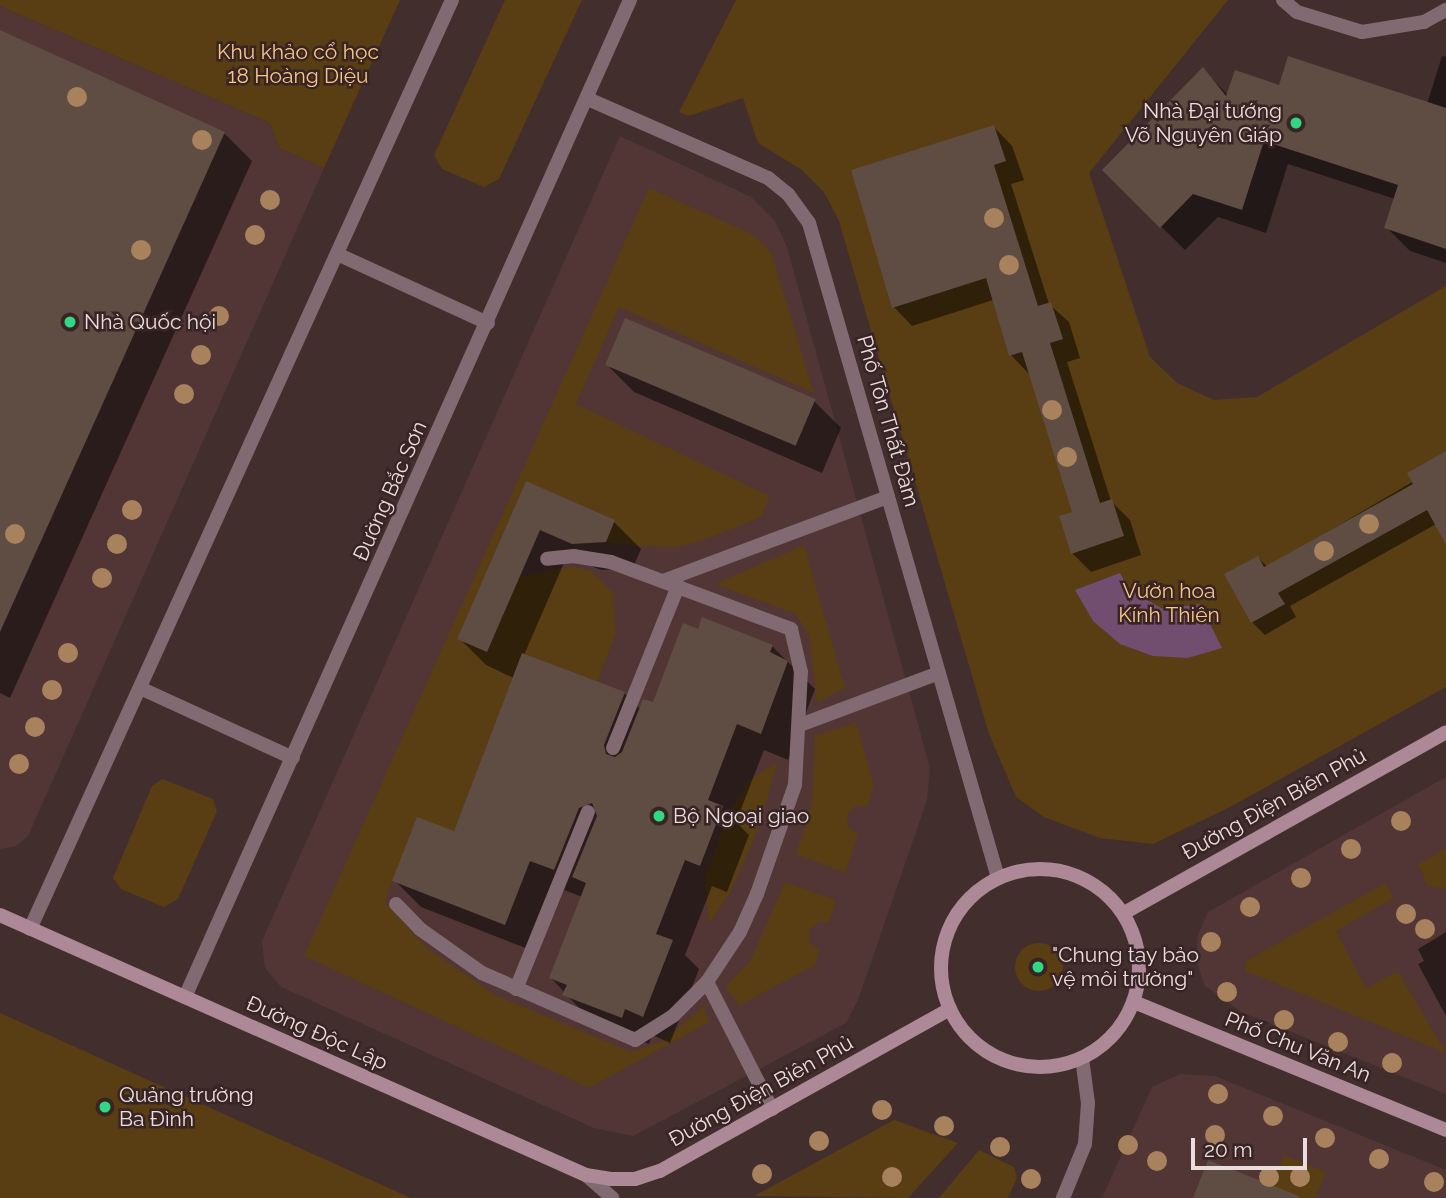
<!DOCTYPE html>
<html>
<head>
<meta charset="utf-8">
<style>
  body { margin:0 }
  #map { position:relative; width:1446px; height:1198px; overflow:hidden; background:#432e2e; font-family:Raleway,sans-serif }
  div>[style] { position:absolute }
  .built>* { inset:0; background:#523635 }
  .green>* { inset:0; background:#593d13 }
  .round { border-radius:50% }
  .water>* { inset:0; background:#714d70 }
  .shadow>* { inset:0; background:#0007 }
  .building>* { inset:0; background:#5f4c42; transform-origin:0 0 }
  .lane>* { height:14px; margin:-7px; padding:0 7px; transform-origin:7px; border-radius:7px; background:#826a73 }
  .street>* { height:14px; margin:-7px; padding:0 7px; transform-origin:7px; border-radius:7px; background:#826a73 }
  .secondary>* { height:14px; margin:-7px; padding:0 7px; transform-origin:7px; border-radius:7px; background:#ad8896 }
  .secondary>.ring { margin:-7px; padding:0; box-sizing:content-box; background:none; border:14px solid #ad8896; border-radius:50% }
  .trees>* { width:20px; height:20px; margin:-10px; border-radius:50%; background:#a7825d }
  .dots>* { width:19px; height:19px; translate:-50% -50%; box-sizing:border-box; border:4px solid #382424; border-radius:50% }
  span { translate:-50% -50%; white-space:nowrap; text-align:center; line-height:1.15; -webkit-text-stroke:5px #382424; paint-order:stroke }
  .park-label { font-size:21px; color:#f8c783 }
  .poi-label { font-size:21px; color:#ebdddd }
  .right { translate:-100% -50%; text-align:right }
  .left { translate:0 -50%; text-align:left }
  .street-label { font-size:21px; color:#ebdddd }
  .scale { position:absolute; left:1191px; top:1138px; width:116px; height:32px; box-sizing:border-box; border:4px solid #ebdddd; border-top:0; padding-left:9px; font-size:21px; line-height:24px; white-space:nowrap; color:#ebdddd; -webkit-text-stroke:5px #382424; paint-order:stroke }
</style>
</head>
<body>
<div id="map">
  <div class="built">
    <div style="clip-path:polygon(0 6px,270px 123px,279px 148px,324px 168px,28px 836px,16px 846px,0 849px)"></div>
    <div style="clip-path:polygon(620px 136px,751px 197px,775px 221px,787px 247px,930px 768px,927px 800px,858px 1000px,846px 1023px,633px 1136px,594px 1128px,281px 987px,265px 968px,262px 941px)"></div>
    <div style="clip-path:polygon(1446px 777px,1446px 1094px,1241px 1012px,1204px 985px,1196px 958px,1198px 935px,1208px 912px)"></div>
    <div style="clip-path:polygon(1180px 1074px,1215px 1076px,1446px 1170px,1446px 1198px,1102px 1198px,1152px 1087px)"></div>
  </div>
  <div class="green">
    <div style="clip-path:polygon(0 0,400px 0,324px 168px,279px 148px,270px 123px,0 6px)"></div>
    <div style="clip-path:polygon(505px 0,582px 0,499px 179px,484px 187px,442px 169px,434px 155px)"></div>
    <div style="clip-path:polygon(736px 0,1228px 0,1089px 173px,1150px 357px,1177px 383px,1214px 400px,1257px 397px,1446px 286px,1446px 687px,1230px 807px,1153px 844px,1100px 838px,1044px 817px,1016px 797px,989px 734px,839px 221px,824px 192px,802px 170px,758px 143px,743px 98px,689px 116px,679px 112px)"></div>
    <div style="clip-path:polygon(649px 188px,754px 235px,771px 252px,814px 393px,619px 307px,576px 404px,770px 496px,761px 517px,704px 540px,677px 547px,639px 546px,606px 542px,615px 520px,526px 481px,457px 639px,487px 652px,520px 577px,572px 566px,591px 571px,613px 593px,616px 633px,597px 682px,522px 653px,454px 831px,392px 881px,385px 902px,427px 948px,495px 995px,631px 1052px,663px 1041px,704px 1006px,709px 1022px,589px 1088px,304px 956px)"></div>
    <div style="clip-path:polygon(804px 545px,845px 688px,817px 703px,809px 635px,796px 614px,715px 584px)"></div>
    <div style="clip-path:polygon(856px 723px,874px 785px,867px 807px,855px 806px,847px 815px,848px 827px,858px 834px,845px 873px,796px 854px,812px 804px,815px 735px)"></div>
    <div style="clip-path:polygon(778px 761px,758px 830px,730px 893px,709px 924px,705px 876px,730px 812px,748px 781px)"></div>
    <div style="clip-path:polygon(162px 779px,213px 799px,217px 811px,178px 899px,164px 907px,121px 889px,113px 878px,152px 786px)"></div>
    <div style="clip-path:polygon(1446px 849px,1446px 889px,1428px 886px,1418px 864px)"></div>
    <div style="clip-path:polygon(785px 882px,836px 900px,829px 923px,818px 922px,809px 931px,810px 943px,820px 949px,815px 965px,740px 1005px,725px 987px,750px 961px)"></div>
    <div style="clip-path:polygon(1385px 883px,1394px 898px,1336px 931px,1366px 988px,1398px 971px,1446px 1053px,1246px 971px,1246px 961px)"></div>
    <div class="round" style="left:1015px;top:943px;width:48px;height:48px"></div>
    <div style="clip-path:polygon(0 1013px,177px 1093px,411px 1198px,0 1198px)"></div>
    <div style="clip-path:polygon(894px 1120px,958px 1143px,908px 1198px,754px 1196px)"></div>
    <div style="clip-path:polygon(979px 1150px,1014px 1167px,1017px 1178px,1008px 1198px,939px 1198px)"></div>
    <div style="clip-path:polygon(1284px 1155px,1326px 1172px,1316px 1198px,1265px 1198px)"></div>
  </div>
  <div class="water">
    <div style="clip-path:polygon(1120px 573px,1130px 590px,1163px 609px,1200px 604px,1222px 648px,1188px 658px,1153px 656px,1120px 644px,1093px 621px,1075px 590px)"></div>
  </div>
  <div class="shadow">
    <div style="clip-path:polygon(0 32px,224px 133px,252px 161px,10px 698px,0 693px)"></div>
    <div style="clip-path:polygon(1442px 56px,1446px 57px,1446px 263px,1410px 251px,1386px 227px,1395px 199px,1288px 164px,1266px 233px,1218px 217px,1185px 250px,1104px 170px,1203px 70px,1228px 95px,1280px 87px,1427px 104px)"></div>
    <div style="clip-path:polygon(994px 127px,1012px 146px,1024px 180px,1011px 184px,1049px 304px,1069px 322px,1080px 358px,1067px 362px,1111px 501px,1130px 520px,1141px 555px,1091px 572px,1072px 553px,1074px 513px,1030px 375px,1011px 355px,993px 300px,912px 326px,894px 307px)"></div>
    <div style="clip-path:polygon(607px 365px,814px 401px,841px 428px,822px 473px,634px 392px)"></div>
    <div style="clip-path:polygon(1446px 462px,1446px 531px,1438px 523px,1290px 606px,1296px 617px,1265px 635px,1252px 622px,1258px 558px,1268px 567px)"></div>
    <div style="clip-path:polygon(527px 483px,614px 522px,641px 549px,633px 568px,601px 570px,567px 556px,524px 655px,624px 693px,641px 710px,654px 704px,699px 631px,772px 646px,815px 689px,788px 760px,764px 750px,736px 822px,749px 835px,727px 892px,712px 886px,685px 955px,699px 969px,670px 1043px,652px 1035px,649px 1044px,592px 1022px,551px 978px,582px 897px,557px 887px,533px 951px,421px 907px,394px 880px,455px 833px,514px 678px,486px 665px,459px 638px)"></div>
    <div style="clip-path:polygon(1446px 932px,1446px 1016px,1418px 964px,1424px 961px,1418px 949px)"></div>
  </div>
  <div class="building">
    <div style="clip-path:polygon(0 30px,225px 132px,0 632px)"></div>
    <div style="clip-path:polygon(1288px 56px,1446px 108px,1446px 249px,1384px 228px,1398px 185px,1264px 141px,1242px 210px,1193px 194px,1160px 228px,1102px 170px,1203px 67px,1226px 96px,1235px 70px,1279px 85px)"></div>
    <div style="clip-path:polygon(994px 125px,1006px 161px,994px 165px,1038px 306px,1051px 302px,1063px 339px,1050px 343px,1100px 503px,1112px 499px,1124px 536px,1071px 554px,1059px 516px,1072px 512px,1022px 352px,1009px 356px,986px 278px,892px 308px,851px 170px)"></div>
    <div style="left:625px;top:318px;width:207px;height:51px;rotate:23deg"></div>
    <div style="clip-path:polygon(1446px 451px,1446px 545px,1427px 510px,1278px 593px,1285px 604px,1251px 623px,1224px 574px,1258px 556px,1264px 567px,1413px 484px,1407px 473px)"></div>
    <div style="clip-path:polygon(526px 481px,615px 520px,606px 542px,572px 544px,540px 530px,487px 652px,457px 639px)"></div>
    <div style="clip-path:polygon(702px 617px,773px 645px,770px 652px,788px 661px,761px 734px,737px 724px,708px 800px,723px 806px,700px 866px,685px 860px,656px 934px,673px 940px,643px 1017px,625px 1009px,622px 1018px,562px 995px,567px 985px,549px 978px,586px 883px,572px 877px,597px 816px,592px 803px,579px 808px,554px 870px,530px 861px,505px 925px,392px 881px,417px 817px,454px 831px,522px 653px,625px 692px,604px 745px,606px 754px,615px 757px,622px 752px,643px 699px,653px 702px,683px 623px,698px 629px)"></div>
    <div style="clip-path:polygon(1208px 1160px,1299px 1196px,1299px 1198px,1193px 1198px)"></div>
  </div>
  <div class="lane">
    <div style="left:1283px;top:0;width:18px;rotate:41deg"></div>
    <div style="left:1297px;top:12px;width:68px;rotate:17.1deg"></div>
    <div style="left:1362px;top:32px;width:63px;rotate:-9.2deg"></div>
    <div style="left:1424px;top:22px;width:25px;rotate:-29deg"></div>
    <div style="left:337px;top:254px;width:166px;rotate:24.6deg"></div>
    <div style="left:663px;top:581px;width:240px;rotate:-20.5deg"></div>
    <div style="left:140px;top:688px;width:168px;rotate:24.6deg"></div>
    <div style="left:800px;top:725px;width:148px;rotate:-20.5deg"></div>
    <div style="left:613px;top:748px;width:175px;rotate:-68.1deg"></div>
    <div style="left:396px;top:904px;width:35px;rotate:46deg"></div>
    <div style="left:420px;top:929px;width:76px;rotate:35.4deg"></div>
    <div style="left:482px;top:973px;width:167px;rotate:23.6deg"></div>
    <div style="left:635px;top:1040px;width:45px;rotate:-32.3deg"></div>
    <div style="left:673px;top:1016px;width:48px;rotate:-45deg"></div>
    <div style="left:707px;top:982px;width:60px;rotate:-56.6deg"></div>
    <div style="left:740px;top:932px;width:42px;rotate:-65.9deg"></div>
    <div style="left:757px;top:894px;width:115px;rotate:-70.8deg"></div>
    <div style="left:795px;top:785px;width:113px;rotate:-87deg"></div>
    <div style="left:801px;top:672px;width:44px;rotate:-103.1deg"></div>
    <div style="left:791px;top:629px;width:192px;rotate:-159.6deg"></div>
    <div style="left:611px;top:562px;width:37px;rotate:-171deg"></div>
    <div style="left:574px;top:556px;width:27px;rotate:174deg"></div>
    <div style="left:30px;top:929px;width:1020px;rotate:-65.57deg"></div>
    <div style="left:707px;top:982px;width:143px;rotate:62.9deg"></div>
    <div style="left:516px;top:989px;width:191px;rotate:-67.9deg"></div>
    <div style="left:185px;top:997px;width:1092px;rotate:-65.95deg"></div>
  </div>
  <div class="street">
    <div style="left:588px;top:99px;width:197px;rotate:23.7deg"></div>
    <div style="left:768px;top:178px;width:26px;rotate:39deg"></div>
    <div style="left:788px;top:194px;width:36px;rotate:54deg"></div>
    <div style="left:809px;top:223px;width:682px;rotate:73.9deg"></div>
    <div style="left:586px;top:1175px;width:35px;rotate:41deg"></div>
    <div style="left:1063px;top:1198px;width:58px;rotate:-67.8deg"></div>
    <div style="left:1085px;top:1144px;width:41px;rotate:-85.8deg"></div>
    <div style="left:1088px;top:1103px;width:45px;rotate:-97.6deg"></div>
  </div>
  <div class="secondary">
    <div class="ring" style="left:941px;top:869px;width:184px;height:184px"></div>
    <div style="left:1124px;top:913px;width:369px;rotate:-29.3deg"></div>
    <div style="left:0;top:915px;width:641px;rotate:23.93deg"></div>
    <div style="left:586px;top:1175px;width:25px;rotate:9deg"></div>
    <div style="left:611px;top:1179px;width:24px"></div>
    <div style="left:635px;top:1179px;width:26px;rotate:-18deg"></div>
    <div style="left:660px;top:1171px;width:332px;rotate:-29.2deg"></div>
    <div style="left:1134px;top:1002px;width:337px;rotate:22.3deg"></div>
  </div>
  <div class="trees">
    <div style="left:77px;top:97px"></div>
    <div style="left:202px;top:140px"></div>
    <div style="left:270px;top:200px"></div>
    <div style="left:994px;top:218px"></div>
    <div style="left:255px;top:235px"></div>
    <div style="left:141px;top:250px"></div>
    <div style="left:1009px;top:265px"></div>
    <div style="left:219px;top:316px"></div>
    <div style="left:201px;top:355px"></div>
    <div style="left:184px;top:394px"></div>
    <div style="left:1052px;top:410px"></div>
    <div style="left:1067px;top:457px"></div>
    <div style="left:132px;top:510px"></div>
    <div style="left:1369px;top:524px"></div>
    <div style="left:15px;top:534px"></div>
    <div style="left:117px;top:544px"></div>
    <div style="left:1324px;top:551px"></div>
    <div style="left:102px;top:578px"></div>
    <div style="left:68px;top:653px"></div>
    <div style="left:52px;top:690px"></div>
    <div style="left:35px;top:727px"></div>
    <div style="left:19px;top:764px"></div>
    <div style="left:1401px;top:821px"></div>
    <div style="left:1351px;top:849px"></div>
    <div style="left:1301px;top:878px"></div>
    <div style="left:1250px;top:907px"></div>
    <div style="left:1406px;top:914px"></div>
    <div style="left:1425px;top:929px"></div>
    <div style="left:1211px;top:942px"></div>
    <div style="left:1227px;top:992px"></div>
    <div style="left:1284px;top:1020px"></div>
    <div style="left:1338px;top:1042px"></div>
    <div style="left:1392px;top:1063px"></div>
    <div style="left:1218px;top:1094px"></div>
    <div style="left:882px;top:1110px"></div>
    <div style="left:1273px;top:1116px"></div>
    <div style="left:944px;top:1126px"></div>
    <div style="left:1215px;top:1135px"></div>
    <div style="left:1325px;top:1138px"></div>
    <div style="left:819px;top:1141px"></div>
    <div style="left:1128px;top:1145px"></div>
    <div style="left:1000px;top:1147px"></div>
    <div style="left:1379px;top:1159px"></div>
    <div style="left:1157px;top:1161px"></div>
    <div style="left:762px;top:1174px"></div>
    <div style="left:892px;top:1177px"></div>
    <div style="left:1269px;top:1177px"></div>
    <div style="left:1300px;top:1177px"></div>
    <div style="left:1031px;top:1179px"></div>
    <div style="left:1434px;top:1182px"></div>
  </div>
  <div class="dots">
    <div style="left:1296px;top:123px;background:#31d882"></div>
    <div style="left:70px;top:322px;background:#31d882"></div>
    <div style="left:659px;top:816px;background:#31d882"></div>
    <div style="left:1038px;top:967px;background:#31d882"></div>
    <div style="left:105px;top:1107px;background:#31d882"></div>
  </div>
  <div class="park-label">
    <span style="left:298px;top:64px">Khu khảo cổ học<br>18 Hoàng Diệu</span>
    <span style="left:1169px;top:603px">Vườn hoa<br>Kính Thiên</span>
  </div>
  <div class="poi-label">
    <span class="right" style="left:1282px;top:123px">Nhà Đại tướng<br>Võ Nguyên Giáp</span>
    <span class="left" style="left:84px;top:322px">Nhà Quốc hội</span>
    <span class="left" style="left:673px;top:816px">Bộ Ngoại giao</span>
    <span class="left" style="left:1052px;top:967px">"Chung tay bảo<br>vệ môi trường"</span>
    <span class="left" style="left:119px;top:1107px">Quảng trường<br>Ba Đình</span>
  </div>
  <div class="street-label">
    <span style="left:888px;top:421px;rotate:74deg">Phố Tôn Thất Đàm</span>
    <span style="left:390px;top:491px;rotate:-66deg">Đường Bắc Sơn</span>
    <span style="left:1274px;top:804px;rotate:-29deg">Đường Điện Biên Phủ</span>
    <span style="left:317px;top:1033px;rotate:24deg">Đường Độc Lập</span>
    <span style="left:1298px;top:1047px;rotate:22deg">Phố Chu Văn An</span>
    <span style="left:761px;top:1091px;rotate:-29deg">Đường Điện Biên Phủ</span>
  </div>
  <div class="scale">20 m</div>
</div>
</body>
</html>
